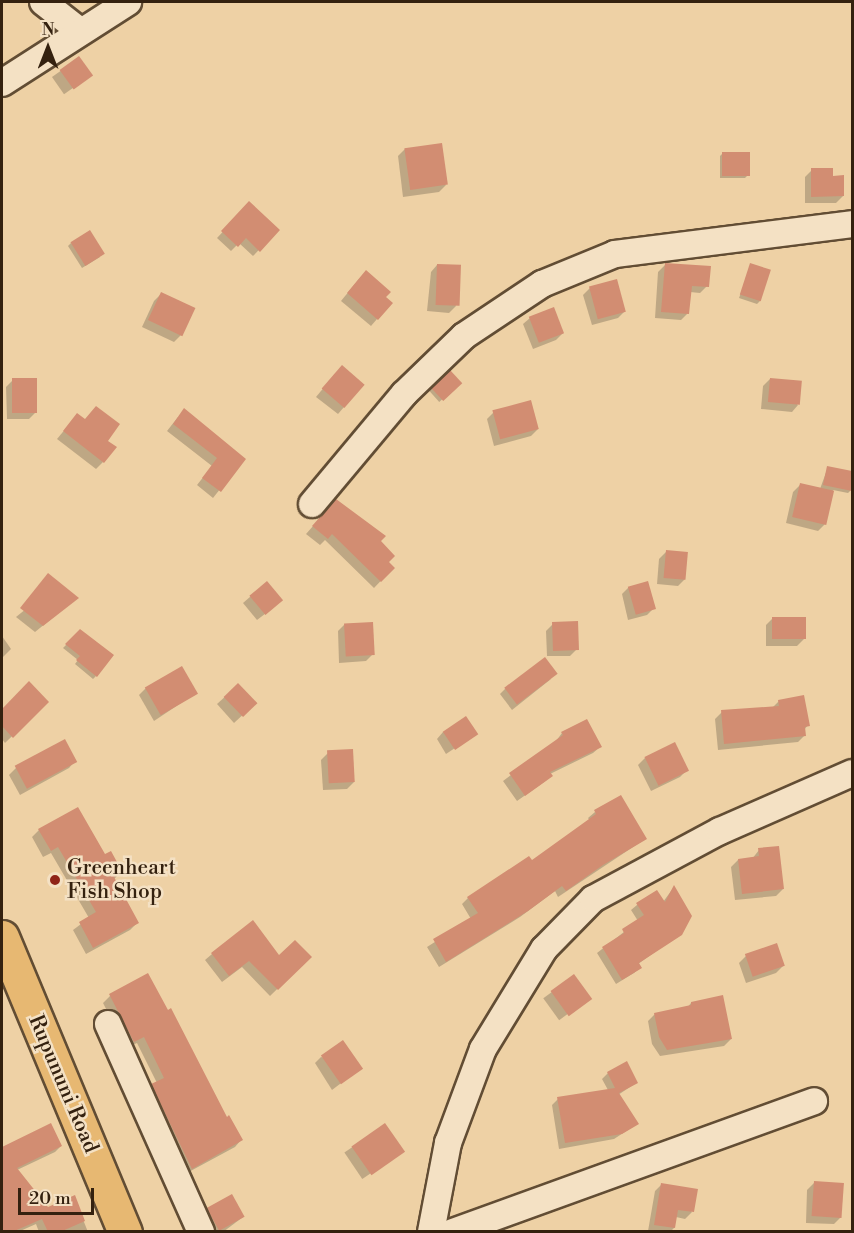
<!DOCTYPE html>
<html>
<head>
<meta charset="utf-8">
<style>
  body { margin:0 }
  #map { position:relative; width:854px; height:1233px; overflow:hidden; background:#eed1a5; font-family:"Libre Bodoni",serif }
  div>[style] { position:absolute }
  .shadow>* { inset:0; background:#0003; transform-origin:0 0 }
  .building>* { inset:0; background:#d28d72; transform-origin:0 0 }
  .roads { filter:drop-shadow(2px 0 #624d34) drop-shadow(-2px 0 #624d34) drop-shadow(0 2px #624d34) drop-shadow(0 -2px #624d34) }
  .minor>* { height:26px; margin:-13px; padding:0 13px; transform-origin:13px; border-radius:13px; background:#f4e1c4 }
  .major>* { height:33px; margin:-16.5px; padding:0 16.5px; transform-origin:16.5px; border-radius:16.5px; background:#e7b872 }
  .dots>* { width:16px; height:16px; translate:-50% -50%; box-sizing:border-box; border:3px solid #f4e1c4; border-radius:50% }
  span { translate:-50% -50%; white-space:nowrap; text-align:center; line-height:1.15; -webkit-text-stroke:5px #f4e1c4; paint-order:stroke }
  .poi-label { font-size:21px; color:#34210f }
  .left { translate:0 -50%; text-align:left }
  .street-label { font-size:21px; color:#34210f }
  .frame { position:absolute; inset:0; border:3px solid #34210f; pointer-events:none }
  .north { position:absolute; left:18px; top:18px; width:60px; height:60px; -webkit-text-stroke:4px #f4e1c4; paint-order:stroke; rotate:0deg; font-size:16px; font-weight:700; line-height:24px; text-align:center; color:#34210f }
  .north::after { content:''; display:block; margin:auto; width:21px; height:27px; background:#34210f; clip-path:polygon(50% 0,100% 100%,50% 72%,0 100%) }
  .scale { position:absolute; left:18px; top:1188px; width:76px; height:27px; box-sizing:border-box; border:3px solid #34210f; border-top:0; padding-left:8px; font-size:18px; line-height:21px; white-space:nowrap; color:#34210f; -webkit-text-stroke:4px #f4e1c4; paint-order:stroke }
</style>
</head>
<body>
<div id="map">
  <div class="shadow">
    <div style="left:79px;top:58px;width:21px;height:33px;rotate:55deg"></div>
    <div style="clip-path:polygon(405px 149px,446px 185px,439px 192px,403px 197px,398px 156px)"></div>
    <div style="clip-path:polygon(723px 153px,748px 175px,745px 178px,720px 178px,720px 156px)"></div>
    <div style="clip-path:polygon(812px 170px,832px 177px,843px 196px,836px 203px,805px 203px,805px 177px)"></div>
    <div style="clip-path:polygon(249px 204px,278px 230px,253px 256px,239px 243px,231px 251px,217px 238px)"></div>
    <div style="clip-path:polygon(71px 243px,100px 257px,82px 268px,68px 246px)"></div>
    <div style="clip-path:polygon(437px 265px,456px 306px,449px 313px,427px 311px,431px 272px)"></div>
    <div style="clip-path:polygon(665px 265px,707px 286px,700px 293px,690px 292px,688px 313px,681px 320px,655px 318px,658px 272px)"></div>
    <div style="clip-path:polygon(751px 265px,760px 301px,757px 304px,739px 298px)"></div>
    <div style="clip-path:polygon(359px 279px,384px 297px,377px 319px,371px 326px,341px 301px)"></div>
    <div style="clip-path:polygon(590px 288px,625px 311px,618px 318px,592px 325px,583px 295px)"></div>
    <div style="clip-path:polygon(161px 294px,181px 335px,174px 342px,142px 327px,154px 301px)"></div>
    <div style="clip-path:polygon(530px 318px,563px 333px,556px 340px,533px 349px,523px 324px)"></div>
    <div style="left:450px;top:372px;width:15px;height:28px;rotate:48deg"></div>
    <div style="clip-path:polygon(335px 374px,363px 385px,338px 414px,316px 397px)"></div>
    <div style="clip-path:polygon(770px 379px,798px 405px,792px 412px,761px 409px,763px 386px)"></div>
    <div style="clip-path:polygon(13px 380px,36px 412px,29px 419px,7px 419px,6px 387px)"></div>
    <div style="clip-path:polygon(494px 412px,538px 429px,531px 436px,494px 446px,487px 419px)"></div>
    <div style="clip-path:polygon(77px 415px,103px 462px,96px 469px,57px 439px)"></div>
    <div style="clip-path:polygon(178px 417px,244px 459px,213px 498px,197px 485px,212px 466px,167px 431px)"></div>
    <div style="clip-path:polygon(828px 467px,852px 473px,851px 490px,848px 493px,833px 490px,825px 524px,818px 531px,786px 523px,793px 492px,800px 485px,820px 489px)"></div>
    <div style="clip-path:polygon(329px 508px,379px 541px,387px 562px,393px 568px,374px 588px,325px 540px,320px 545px,306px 534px)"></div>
    <div style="clip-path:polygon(666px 552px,685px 579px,678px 586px,657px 584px,659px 559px)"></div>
    <div style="clip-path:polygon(58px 583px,77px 598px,35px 632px,16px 617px)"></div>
    <div style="clip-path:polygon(266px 583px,274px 607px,257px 620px,243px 603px)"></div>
    <div style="clip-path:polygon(629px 587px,654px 608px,647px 615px,628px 620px,622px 594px)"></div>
    <div style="clip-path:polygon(773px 618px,804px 639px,797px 646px,766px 646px,766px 625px)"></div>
    <div style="clip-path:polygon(345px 624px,373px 654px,366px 661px,339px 663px,338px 631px)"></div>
    <div style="clip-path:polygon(553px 624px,577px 649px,570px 656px,547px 656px,546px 631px)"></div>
    <div style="clip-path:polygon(80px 631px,96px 676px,93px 679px,75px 664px,78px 660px,63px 648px)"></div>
    <div style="clip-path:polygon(2px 636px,11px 649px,2px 658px)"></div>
    <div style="clip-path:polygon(551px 679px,512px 710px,500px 694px,505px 689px)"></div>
    <div style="clip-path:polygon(29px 683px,47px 702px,5px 743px,2px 739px,2px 711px)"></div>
    <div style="clip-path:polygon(238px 685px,248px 710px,234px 723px,217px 704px)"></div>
    <div style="clip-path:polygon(146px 688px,196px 693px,154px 721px,139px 695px)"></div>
    <div style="clip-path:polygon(779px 701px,808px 725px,804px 730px,805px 735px,798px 742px,718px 750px,715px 719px,722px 712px,772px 708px)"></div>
    <div style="clip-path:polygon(443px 732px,476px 734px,446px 754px,437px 739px)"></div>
    <div style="clip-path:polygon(562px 733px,600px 747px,593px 753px,550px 774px,544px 782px,517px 801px,503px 781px,556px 741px)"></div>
    <div style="clip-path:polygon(64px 741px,75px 761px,69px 768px,20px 795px,9px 775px,16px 768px)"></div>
    <div style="clip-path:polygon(328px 753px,354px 782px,347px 789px,323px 790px,321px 760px)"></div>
    <div style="clip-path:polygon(645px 758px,687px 770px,680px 777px,651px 791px,638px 765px)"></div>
    <div style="clip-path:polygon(595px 812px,645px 839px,558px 897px,555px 891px,520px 917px,439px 967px,427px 947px,471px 919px,462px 904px,468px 898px,532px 862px,590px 821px,588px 818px)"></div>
    <div style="clip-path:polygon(39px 830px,104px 856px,121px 872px,114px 879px,137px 923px,130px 930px,86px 954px,73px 930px,89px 918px,51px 853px,43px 857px,32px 837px)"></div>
    <div style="clip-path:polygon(759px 850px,783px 889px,776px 896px,735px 900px,731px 867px,738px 860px,752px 859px)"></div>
    <div style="clip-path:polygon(674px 887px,680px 934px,638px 964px,640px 968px,634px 973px,616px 984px,597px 953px,638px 921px,631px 910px,637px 905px,657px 892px,663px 902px)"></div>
    <div style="clip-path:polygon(212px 954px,279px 957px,310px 957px,270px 996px,242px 967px,222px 982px,205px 960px)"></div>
    <div style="clip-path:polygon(746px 956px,783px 966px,776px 973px,746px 983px,739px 963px)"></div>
    <div style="clip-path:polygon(147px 975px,226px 1119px,241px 1140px,235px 1147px,185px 1174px,145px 1092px,157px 1083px,137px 1043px,126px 1048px,103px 1003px,110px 996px)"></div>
    <div style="left:574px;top:976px;width:27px;height:38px;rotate:54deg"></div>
    <div style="clip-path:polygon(691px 1003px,731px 1039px,724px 1046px,660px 1056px,652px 1044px,648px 1021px,655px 1014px,687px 1008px)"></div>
    <div style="clip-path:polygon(321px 1057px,361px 1068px,332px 1090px,315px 1063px)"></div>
    <div style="clip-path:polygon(608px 1073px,636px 1083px,618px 1095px,637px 1124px,614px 1139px,559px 1149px,552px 1105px,558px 1099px,608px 1090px,602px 1079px)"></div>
    <div style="left:385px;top:1125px;width:32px;height:49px;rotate:56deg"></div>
    <div style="clip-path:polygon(2px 1145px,3px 1148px,61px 1146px,55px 1152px,17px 1170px,48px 1208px,74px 1197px,88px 1232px,39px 1232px,36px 1224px,18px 1232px,2px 1232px)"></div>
    <div style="clip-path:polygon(814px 1183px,841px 1217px,834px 1224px,806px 1223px,807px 1190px)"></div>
    <div style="clip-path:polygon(662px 1184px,692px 1212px,685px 1219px,676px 1217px,674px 1228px,670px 1232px,648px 1231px,655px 1191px)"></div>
    <div style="clip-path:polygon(208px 1209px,243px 1217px,223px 1232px,209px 1232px,201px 1216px)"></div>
  </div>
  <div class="building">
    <div style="left:79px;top:56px;width:24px;height:24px;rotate:54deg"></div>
    <div style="left:442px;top:143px;width:42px;height:38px;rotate:82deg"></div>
    <div style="left:722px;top:152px;width:28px;height:24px"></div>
    <div style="clip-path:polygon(811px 168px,833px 168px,833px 176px,844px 175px,844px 196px,811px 197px)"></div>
    <div style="clip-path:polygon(249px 201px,280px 230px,260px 252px,246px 238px,238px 247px,221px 231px)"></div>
    <div style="left:90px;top:230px;width:28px;height:23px;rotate:58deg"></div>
    <div style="clip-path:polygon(665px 263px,711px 266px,709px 287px,692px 286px,689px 314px,661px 312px)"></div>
    <div style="left:750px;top:263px;width:22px;height:33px;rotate:18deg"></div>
    <div style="left:437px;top:264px;width:24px;height:41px;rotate:2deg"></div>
    <div style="clip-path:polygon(366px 270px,391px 292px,386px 297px,393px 303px,378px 320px,347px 293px)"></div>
    <div style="left:617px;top:279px;width:34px;height:29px;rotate:75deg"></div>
    <div style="left:161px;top:292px;width:38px;height:31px;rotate:25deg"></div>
    <div style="left:554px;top:307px;width:28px;height:27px;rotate:69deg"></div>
    <div style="left:342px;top:365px;width:30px;height:31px;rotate:41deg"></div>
    <div style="left:450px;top:370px;width:18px;height:26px;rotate:47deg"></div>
    <div style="left:12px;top:378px;width:25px;height:35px"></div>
    <div style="left:770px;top:378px;width:32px;height:24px;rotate:5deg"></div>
    <div style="left:531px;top:400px;width:30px;height:40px;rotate:75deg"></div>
    <div style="clip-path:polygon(96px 406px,120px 424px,108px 441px,117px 447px,104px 463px,63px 431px,77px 413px,85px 419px)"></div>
    <div style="clip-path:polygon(184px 408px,246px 459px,221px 492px,202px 478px,217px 458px,173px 424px)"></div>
    <div style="clip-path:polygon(827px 466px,852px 471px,852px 491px,823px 485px)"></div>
    <div style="left:800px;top:483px;width:35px;height:35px;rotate:13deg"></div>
    <div style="clip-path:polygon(336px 499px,386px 536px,381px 541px,395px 556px,389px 562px,395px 568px,381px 582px,332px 534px,328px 539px,312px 526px)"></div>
    <div style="left:666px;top:550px;width:22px;height:28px;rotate:5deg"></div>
    <div style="clip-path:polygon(48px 573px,79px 598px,43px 626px,20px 608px)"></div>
    <div style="left:267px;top:581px;width:25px;height:23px;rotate:50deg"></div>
    <div style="left:648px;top:581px;width:29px;height:21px;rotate:74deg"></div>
    <div style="left:772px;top:617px;width:34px;height:22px"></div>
    <div style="left:578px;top:621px;width:29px;height:26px;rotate:88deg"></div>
    <div style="left:373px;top:622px;width:33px;height:29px;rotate:87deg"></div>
    <div style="clip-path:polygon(80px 629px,114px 655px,97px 677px,76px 660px,80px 656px,65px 644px)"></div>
    <div style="left:545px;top:657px;width:21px;height:51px;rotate:53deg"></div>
    <div style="left:182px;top:666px;width:32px;height:43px;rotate:60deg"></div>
    <div style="clip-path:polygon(29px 681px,49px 702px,13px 738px,2px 726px,2px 709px)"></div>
    <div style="left:238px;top:683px;width:28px;height:20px;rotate:46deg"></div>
    <div style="clip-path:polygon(804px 695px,810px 726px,805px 727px,806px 736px,724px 744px,721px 710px,779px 706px,778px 700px)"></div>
    <div style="left:466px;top:716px;width:22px;height:28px;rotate:56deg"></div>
    <div style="clip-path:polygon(587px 719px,602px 747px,550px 772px,553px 776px,525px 796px,509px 773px,563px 735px,561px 732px)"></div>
    <div style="left:65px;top:739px;width:26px;height:57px;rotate:62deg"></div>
    <div style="left:675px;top:742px;width:32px;height:34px;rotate:64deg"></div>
    <div style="left:353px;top:749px;width:33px;height:26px;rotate:87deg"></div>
    <div style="clip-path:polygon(621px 795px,647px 839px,603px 865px,566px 891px,562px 886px,528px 911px,446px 962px,433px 939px,478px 913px,467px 897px,529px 856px,532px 860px,596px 814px,594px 810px)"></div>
    <div style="clip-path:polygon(78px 807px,105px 854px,111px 851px,123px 873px,114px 877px,139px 923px,93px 948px,79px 922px,96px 912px,58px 847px,51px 851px,38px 829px)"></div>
    <div style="clip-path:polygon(779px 846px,784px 889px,742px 894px,738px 859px,759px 856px,758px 848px)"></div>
    <div style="clip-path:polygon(674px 885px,692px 916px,682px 935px,639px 963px,642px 968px,622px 980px,602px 947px,624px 933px,622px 929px,644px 915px,636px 903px,657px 890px,665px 902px)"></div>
    <div style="clip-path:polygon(253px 920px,279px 955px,295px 940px,312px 957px,278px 990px,249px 961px,229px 976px,211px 953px)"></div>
    <div style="left:777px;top:943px;width:24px;height:34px;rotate:71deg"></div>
    <div style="clip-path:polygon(148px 973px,168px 1010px,171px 1008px,227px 1117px,229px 1115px,243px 1140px,192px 1169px,151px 1084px,164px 1078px,144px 1037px,134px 1042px,109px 994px)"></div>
    <div style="left:574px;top:974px;width:31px;height:29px;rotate:54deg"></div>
    <div style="clip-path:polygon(723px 995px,732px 1039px,667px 1050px,659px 1037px,654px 1013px,691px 1005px,691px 1002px)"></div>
    <div style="left:343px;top:1040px;width:35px;height:27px;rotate:55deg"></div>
    <div style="clip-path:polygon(627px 1061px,638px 1083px,619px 1093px,639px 1124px,622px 1134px,565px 1143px,557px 1097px,615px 1088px,607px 1072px)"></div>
    <div style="clip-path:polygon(51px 1123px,62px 1146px,17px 1168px,48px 1207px,75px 1195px,85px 1221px,60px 1232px,48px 1232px,42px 1219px,12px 1232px,2px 1232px,2px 1147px)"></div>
    <div style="left:385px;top:1123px;width:35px;height:41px;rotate:55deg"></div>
    <div style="left:814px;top:1181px;width:30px;height:35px;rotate:4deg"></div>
    <div style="clip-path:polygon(661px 1183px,698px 1189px,694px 1212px,678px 1210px,675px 1228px,654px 1225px)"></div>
    <div style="left:232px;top:1194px;width:26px;height:29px;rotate:61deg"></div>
  </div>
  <div class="roads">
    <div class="minor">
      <div style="left:43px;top:2px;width:47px;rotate:38.1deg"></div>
      <div style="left:2px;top:83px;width:150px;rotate:-32.7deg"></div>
      <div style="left:312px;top:504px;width:143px;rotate:-50.1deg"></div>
      <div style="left:404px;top:394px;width:83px;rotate:-44deg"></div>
      <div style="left:464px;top:336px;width:94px;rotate:-33.7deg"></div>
      <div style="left:542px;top:284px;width:79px;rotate:-22.3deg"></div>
      <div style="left:615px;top:254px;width:239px;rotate:-7.2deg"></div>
      <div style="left:108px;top:1024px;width:228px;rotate:65.9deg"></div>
      <div style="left:431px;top:1232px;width:91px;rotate:-79.2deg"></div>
      <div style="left:448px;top:1143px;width:100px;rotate:-69.6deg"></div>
      <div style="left:483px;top:1049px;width:117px;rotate:-58.6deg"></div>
      <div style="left:544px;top:949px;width:70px;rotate:-45.6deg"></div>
      <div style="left:593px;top:899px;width:144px;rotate:-28.2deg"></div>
      <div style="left:720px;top:831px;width:144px;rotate:-23.7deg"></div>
      <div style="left:453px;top:1232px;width:384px;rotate:-19.9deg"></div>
    </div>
    <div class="major">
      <div style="left:2px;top:937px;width:320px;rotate:67.4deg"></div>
    </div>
  </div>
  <div class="dots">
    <div style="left:55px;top:880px;background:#8f2418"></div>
  </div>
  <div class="poi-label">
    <span class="left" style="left:67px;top:880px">Greenheart<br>Fish Shop</span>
  </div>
  <div class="street-label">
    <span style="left:63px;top:1084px;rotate:67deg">Rupununi Road</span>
  </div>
  <div class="frame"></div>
  <div class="north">N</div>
  <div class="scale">20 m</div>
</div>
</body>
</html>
